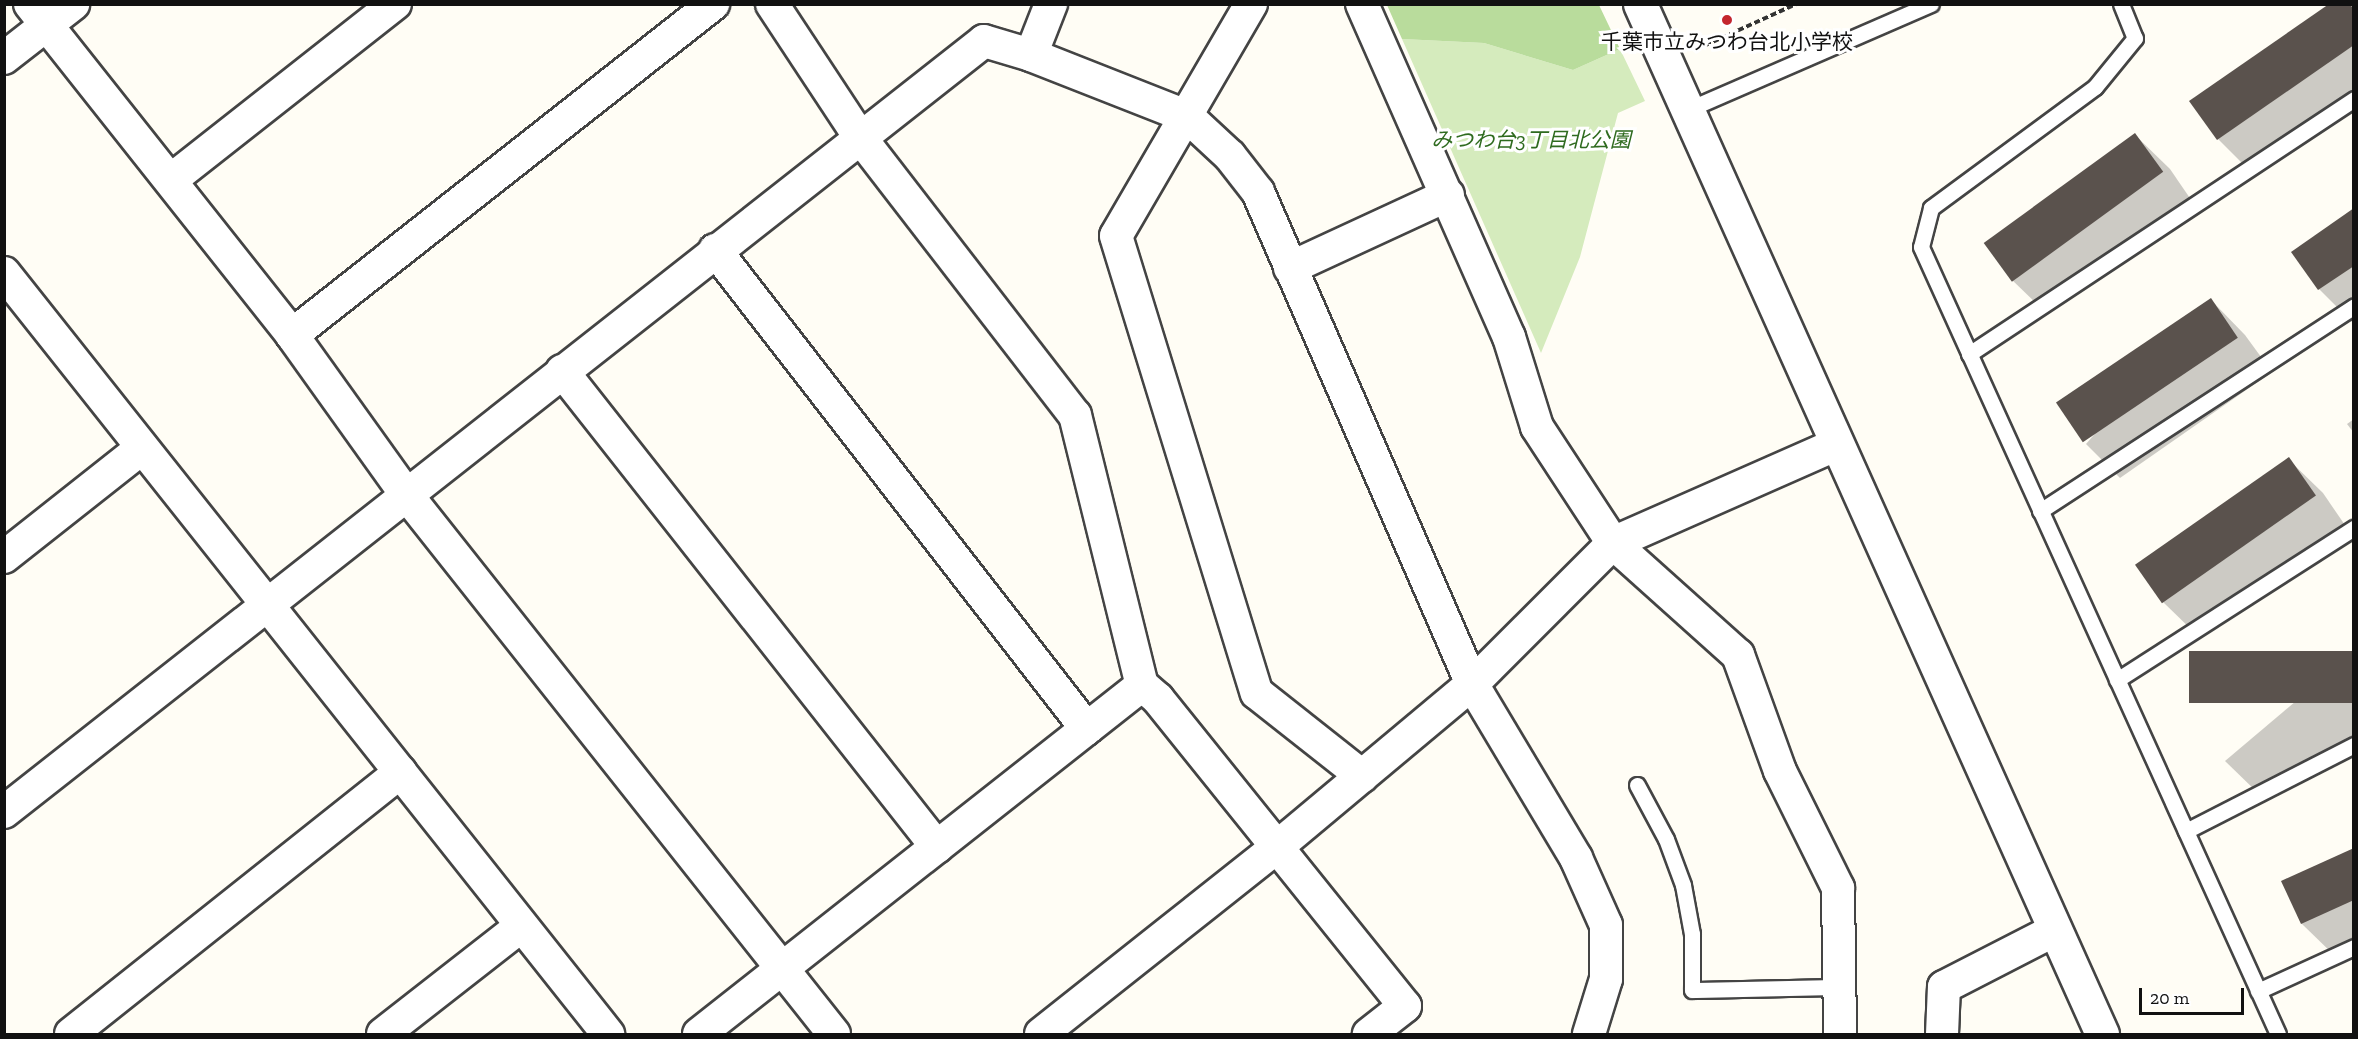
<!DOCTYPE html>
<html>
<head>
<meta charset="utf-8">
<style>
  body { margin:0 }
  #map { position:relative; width:2358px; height:1039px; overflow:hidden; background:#fffdf5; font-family:"Zilla Slab","Noto Sans JP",serif }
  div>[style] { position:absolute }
  .green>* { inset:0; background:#d5ebbd }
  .forest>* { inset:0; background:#b9dc9c }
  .shadow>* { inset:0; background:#0003 }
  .building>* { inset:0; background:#5a524d; transform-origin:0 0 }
  .path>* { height:4px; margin-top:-2px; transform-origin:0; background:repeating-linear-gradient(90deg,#333 0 6px,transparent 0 9px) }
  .roads { filter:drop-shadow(2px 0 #444) drop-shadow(-2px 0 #444) drop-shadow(0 2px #444) drop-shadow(0 -2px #444) }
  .service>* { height:15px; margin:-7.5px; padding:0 7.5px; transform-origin:7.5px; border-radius:7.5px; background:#fff }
  .minor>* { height:32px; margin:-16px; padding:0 16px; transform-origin:16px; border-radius:16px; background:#fff }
  .tertiary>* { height:33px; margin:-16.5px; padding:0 16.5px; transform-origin:16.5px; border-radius:16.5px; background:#fff }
  .dots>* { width:16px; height:16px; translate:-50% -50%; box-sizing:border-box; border:3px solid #fff; border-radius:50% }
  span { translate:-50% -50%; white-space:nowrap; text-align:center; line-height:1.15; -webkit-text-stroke:6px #fff; paint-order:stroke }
  .poi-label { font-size:21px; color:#111 }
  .park-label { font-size:21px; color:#2f6b1f; font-style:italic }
  .frame { position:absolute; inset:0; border:6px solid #111; pointer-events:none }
  .scale { position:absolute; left:2139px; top:988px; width:105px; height:27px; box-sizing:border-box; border:3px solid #111; border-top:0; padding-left:8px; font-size:18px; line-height:21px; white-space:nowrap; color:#111; -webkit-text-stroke:4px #fff; paint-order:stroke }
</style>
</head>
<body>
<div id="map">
  <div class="green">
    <div style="clip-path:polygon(1402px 39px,1484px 43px,1573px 70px,1620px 49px,1645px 101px,1618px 113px,1580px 257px,1541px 353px)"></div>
  </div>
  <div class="forest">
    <div style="clip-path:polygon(1387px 5px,1599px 5px,1620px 49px,1573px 70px,1484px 43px,1402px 39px)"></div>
  </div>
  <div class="shadow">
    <div style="clip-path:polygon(2331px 4px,2354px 8px,2354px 103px,2252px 173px,2218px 139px)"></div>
    <div style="clip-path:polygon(2135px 135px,2170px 169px,2196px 207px,2045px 312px,2010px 278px)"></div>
    <div style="clip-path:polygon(2354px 210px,2354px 324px,2319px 289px,2293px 252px)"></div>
    <div style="clip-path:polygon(2211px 300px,2245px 335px,2272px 372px,2120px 478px,2086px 444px)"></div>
    <div style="clip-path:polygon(2354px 419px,2354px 433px,2347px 424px)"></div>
    <div style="clip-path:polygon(2288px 459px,2323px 493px,2349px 531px,2198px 636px,2163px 602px,2137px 564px)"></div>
    <div style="clip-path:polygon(2354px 652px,2354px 752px,2260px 795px,2225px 761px)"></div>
    <div style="clip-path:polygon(2354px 849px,2354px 950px,2337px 958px,2302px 924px,2283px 882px)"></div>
  </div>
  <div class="building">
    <div style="clip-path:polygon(2329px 4px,2350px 4px,2354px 10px,2354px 45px,2217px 140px,2189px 101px)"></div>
    <div style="left:2135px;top:133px;width:48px;height:187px;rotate:54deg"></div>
    <div style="clip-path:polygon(2354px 208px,2354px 266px,2318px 290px,2291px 252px)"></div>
    <div style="left:2211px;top:298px;width:48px;height:187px;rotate:56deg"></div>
    <div style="left:2289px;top:457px;width:47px;height:188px;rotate:55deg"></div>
    <div style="left:2354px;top:651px;width:52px;height:165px;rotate:90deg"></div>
    <div style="clip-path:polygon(2354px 848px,2354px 900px,2301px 924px,2281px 881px)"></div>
  </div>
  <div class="path">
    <div style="left:1697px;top:49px;width:109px;rotate:-24.4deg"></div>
  </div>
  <div class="roads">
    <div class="service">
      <div style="left:2121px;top:4px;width:37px;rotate:68deg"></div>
      <div style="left:2135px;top:38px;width:63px;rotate:129.2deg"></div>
      <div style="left:2095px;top:87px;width:204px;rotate:143.6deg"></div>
      <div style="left:1931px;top:208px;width:40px;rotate:104.4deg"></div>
      <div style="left:1921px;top:247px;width:864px;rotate:65.6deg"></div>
      <div style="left:1687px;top:110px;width:266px;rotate:-23.5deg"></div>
      <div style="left:1969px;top:354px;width:462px;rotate:-33.5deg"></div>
      <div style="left:2040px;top:511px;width:375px;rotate:-33.1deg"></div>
      <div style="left:2117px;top:680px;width:282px;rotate:-32.7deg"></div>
      <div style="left:1637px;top:785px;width:61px;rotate:61.8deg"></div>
      <div style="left:1666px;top:839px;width:49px;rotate:69.7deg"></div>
      <div style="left:1683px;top:885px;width:50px;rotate:79.6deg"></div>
      <div style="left:1692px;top:934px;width:56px;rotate:90deg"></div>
      <div style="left:1692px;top:990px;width:147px;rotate:-1.2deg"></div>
      <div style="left:2186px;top:831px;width:189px;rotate:-27.1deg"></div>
      <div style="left:2258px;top:991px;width:106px;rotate:-24.6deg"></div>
    </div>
    <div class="minor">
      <div style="left:30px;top:4px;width:422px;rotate:51.6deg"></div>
      <div style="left:292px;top:335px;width:196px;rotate:54.4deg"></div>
      <div style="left:406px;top:494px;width:689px;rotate:51.6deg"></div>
      <div style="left:772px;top:4px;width:158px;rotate:56.6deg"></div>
      <div style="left:859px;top:136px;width:353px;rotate:52.3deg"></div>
      <div style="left:1075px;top:415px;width:278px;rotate:76.1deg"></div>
      <div style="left:1142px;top:685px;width:21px;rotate:41deg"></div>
      <div style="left:1158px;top:699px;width:394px;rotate:51.2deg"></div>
      <div style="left:1405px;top:1006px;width:46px;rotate:142.1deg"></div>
      <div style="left:1251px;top:4px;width:268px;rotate:120.2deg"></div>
      <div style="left:1116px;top:236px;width:478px;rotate:72.9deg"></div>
      <div style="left:1257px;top:693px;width:134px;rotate:38.3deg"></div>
      <div style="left:1362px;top:4px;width:364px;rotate:66.2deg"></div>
      <div style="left:1509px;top:337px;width:94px;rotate:72.7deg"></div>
      <div style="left:1537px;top:427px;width:139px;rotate:56.8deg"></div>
      <div style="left:1613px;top:543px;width:168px;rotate:41.9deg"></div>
      <div style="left:1738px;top:655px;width:123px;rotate:70.1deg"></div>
      <div style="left:1780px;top:771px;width:131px;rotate:63.6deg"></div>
      <div style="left:1838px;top:888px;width:146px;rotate:89.2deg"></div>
      <div style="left:1031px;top:55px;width:55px;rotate:-68.6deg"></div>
      <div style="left:4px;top:58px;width:88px;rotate:-38deg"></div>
      <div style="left:171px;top:180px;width:285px;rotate:-38.2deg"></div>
      <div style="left:715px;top:250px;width:606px;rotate:52.17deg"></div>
      <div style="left:1290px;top:268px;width:174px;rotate:-24.8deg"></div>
      <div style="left:4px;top:273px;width:972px;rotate:51.56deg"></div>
      <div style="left:292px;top:335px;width:536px;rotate:-38.18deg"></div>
      <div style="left:562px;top:371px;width:606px;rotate:51.77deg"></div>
      <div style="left:4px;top:557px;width:176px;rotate:-38.3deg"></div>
      <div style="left:4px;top:812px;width:1247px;rotate:-38.19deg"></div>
      <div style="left:984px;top:41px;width:49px;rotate:16.6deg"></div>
      <div style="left:1031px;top:55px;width:169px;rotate:21.5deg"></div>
      <div style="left:1188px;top:117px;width:57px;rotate:42.9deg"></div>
      <div style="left:1230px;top:156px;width:46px;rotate:52.1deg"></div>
      <div style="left:1258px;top:192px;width:537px;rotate:66.49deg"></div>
      <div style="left:1472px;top:684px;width:203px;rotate:59.1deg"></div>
      <div style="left:1576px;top:858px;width:73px;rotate:65.9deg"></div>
      <div style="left:1606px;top:925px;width:54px;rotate:90deg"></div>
      <div style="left:1606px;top:979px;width:58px;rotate:107.2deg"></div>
      <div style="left:71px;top:1034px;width:421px;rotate:-38.5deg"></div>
      <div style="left:383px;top:1034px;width:175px;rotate:-38deg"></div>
      <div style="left:699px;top:1034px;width:564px;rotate:-38.23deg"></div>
      <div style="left:1041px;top:1034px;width:301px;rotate:-38.4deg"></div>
      <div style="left:1277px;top:847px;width:254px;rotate:-39.9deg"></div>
      <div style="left:1472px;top:684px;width:199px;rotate:-45deg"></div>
      <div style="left:1613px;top:543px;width:245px;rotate:-23.8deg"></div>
      <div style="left:1942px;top:1034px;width:47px;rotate:-87.6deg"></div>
      <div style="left:1944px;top:987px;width:125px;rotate:-27.2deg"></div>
    </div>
    <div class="tertiary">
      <div style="left:1640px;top:4px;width:1129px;rotate:65.84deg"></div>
    </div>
  </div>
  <div class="dots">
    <div style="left:1727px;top:20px;background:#c4262e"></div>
  </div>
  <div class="poi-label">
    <span style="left:1727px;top:42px">千葉市立みつわ台北小学校</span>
  </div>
  <div class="park-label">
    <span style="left:1531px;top:140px">みつわ台3丁目北公園</span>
  </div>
  <div class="frame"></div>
  <div class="scale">20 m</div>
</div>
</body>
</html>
